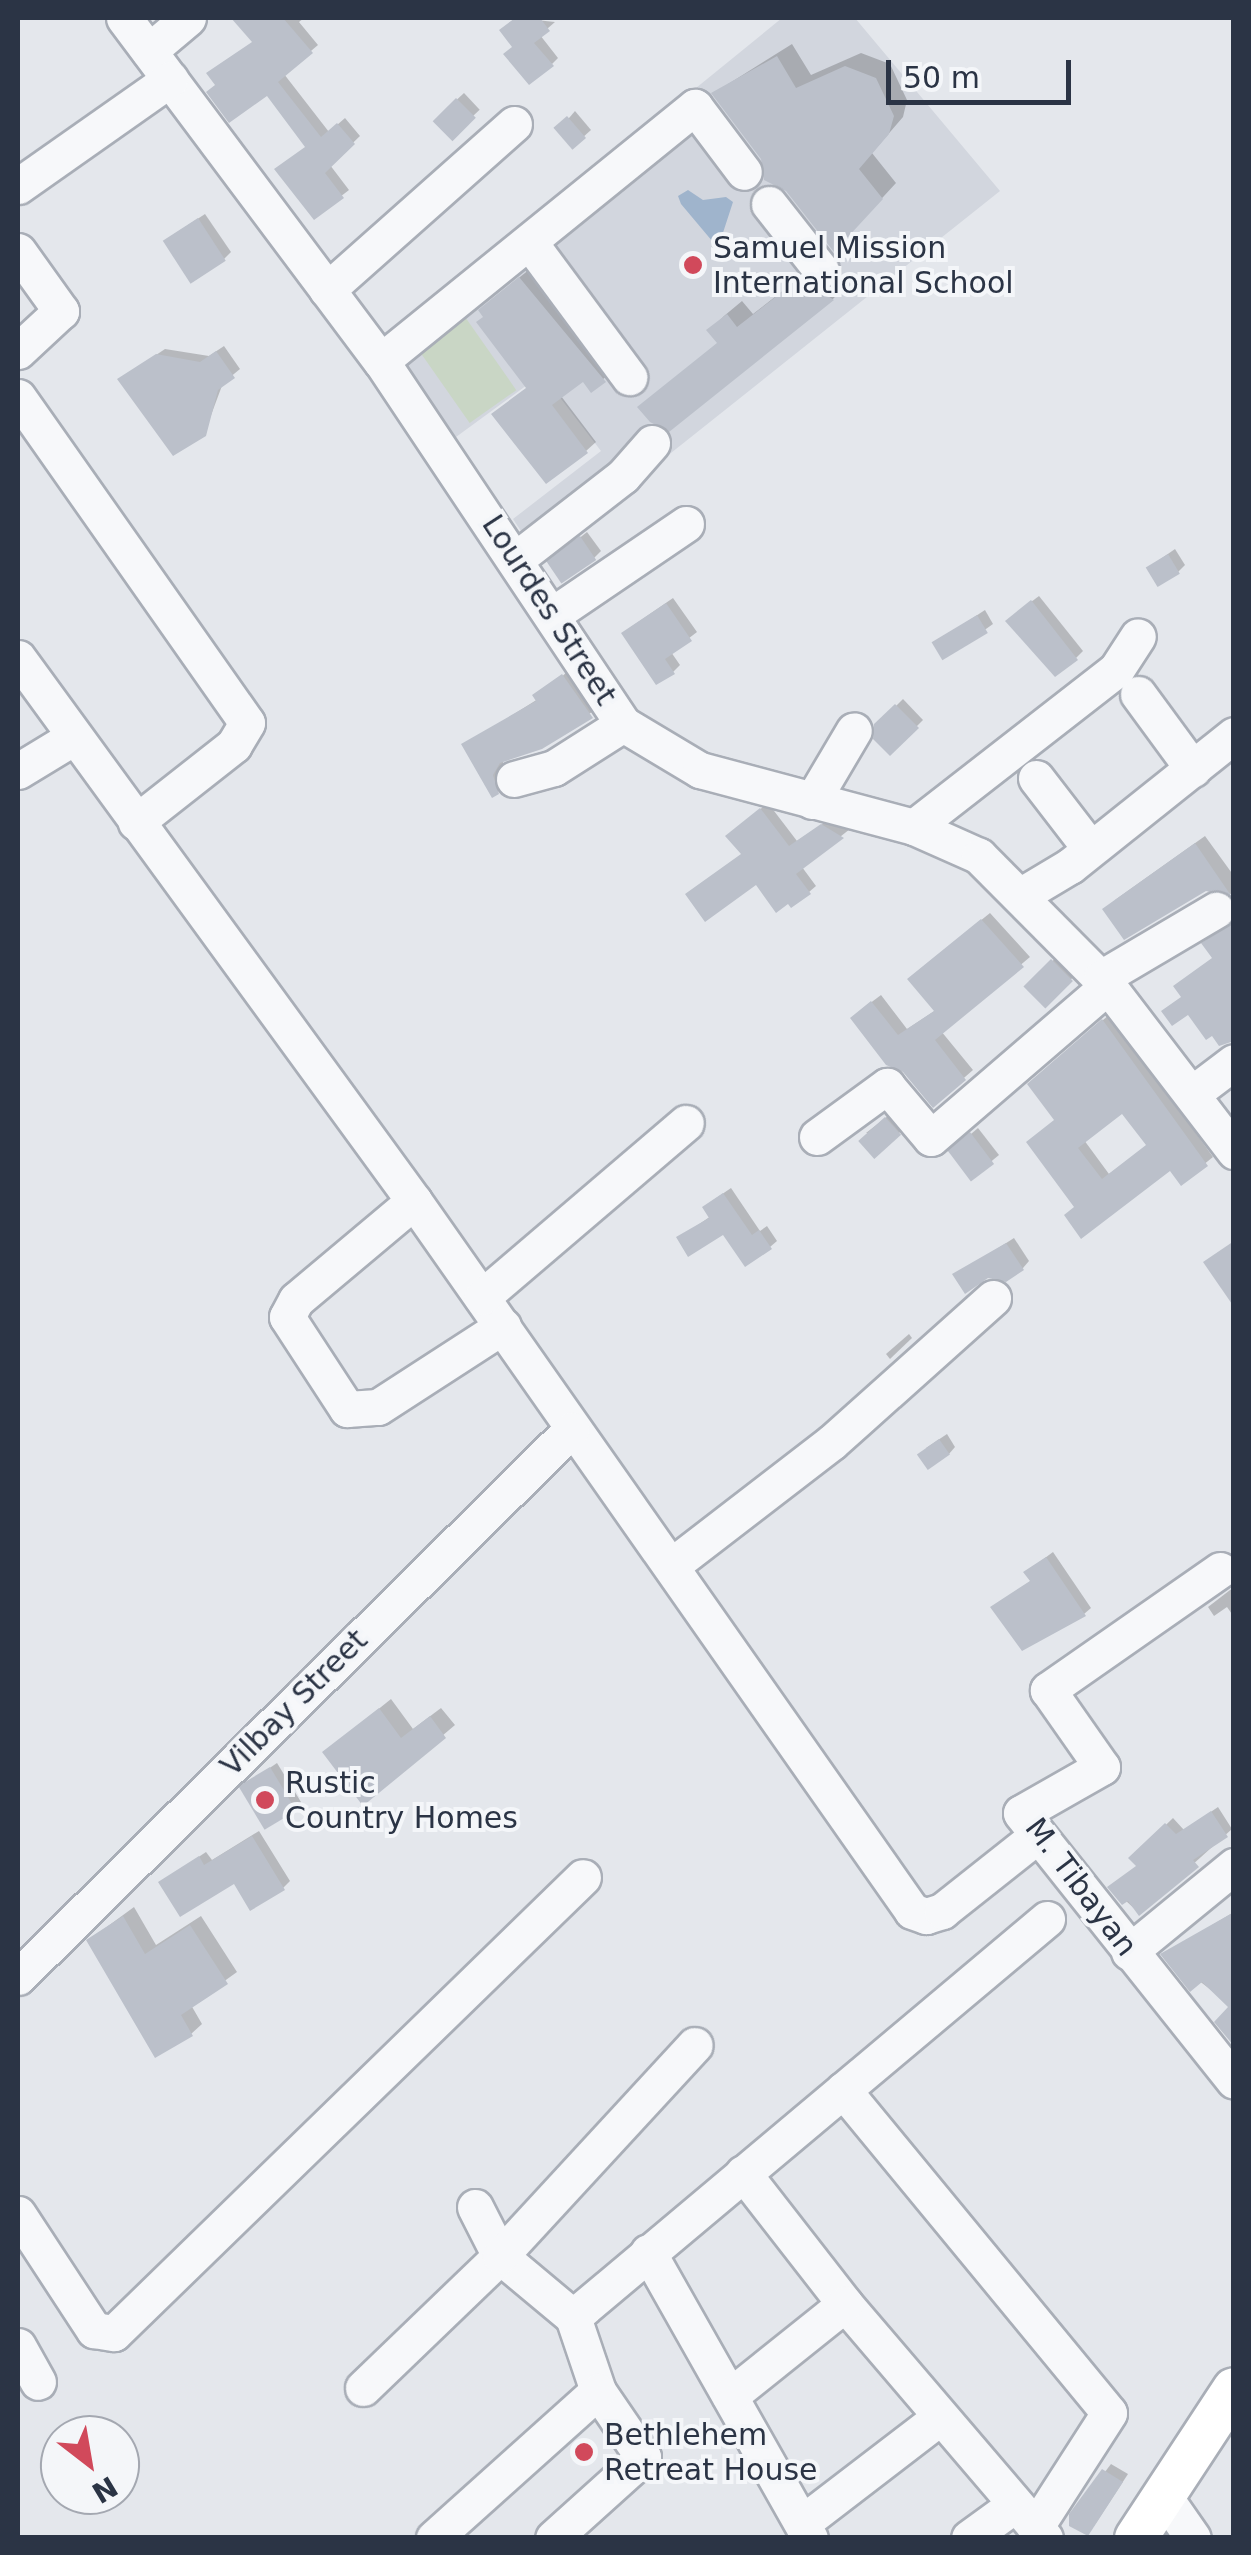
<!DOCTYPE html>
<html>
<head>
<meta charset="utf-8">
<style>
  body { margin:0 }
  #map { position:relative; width:1251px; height:2555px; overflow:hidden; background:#e4e7ec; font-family:"DejaVu Sans",sans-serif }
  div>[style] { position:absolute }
  .built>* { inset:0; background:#d2d6de }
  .green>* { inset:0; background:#c9d6c5; transform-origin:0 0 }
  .water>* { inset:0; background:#9fb4cc }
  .shadow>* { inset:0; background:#0003; transform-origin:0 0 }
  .building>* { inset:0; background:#bbc0ca; transform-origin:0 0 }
  .roads { filter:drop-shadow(2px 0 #a9aeb7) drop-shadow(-2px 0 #a9aeb7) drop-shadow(0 2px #a9aeb7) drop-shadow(0 -2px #a9aeb7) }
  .minor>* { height:35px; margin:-17.5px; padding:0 17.5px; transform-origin:17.5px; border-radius:17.5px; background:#f7f8fa }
  .major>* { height:42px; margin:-21px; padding:0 21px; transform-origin:21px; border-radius:21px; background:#fff }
  .dots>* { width:28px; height:28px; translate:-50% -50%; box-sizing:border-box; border:5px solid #f4f6f9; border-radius:50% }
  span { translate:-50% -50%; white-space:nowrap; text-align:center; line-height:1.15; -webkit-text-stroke:8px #f4f6f9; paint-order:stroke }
  .poi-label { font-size:30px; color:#2b3445 }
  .left { translate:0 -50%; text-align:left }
  .street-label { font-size:30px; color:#2b3445 }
  .frame { position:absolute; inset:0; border:20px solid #2b3445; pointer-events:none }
  .north { position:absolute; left:40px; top:2415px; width:100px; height:100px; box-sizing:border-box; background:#f4f6f9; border:2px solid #a4a8b1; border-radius:50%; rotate:149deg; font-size:28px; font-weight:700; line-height:40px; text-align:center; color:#2b3445 }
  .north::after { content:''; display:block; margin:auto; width:35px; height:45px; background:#d1495b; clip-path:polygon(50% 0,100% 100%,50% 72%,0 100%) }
  .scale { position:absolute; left:886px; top:60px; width:185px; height:45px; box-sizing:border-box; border:5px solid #2b3445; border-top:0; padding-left:12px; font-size:30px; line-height:35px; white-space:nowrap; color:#2b3445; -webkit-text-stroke:8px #f4f6f9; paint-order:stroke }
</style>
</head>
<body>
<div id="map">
  <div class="built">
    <div style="clip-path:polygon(782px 18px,855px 18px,1000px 191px,539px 558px,513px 519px,601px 451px,542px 374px,456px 437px,387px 339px)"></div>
  </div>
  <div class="green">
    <div style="left:463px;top:314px;width:93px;height:57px;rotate:55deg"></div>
  </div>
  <div class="water">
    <div style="clip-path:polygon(688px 190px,703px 200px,726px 197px,733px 202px,718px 248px,681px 204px,678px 196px)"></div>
  </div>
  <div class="shadow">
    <div style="clip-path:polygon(234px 18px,304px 18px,299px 22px,318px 45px,284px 74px,329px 132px,345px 118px,360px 136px,330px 165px,349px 190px,314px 217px,308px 146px,268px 93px,217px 84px,254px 41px)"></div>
    <div style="clip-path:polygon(517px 18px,555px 22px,540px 35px,558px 58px,552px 64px,515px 46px,509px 23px)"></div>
    <div style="clip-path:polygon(792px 44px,811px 75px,861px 53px,890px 64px,907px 100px,903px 117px,872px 153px,896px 183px,848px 235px,714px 93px)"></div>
    <div style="left:464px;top:93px;width:23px;height:40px;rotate:47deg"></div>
    <div style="clip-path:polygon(575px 111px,591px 130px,572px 147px,558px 131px)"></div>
    <div style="clip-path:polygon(205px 214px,231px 252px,224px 259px,173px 235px)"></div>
    <div style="clip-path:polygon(816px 265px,846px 285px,833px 299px,669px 429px,640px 407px,719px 342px,710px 330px,724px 316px,742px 301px,753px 314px)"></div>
    <div style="clip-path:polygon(530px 269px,614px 370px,591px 389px,583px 379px,561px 396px,596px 442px,586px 451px,529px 387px,490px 301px)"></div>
    <div style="clip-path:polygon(224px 346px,240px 369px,223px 383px,204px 434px,120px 379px,165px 349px,209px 356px)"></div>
    <div style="clip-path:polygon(587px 532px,601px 551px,594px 558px,557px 556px)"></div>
    <div style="clip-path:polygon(1175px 549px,1185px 565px,1178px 572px,1149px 567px)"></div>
    <div style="clip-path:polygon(1039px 596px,1083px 651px,1076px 658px,1015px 614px)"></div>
    <div style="clip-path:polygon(673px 598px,697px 632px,671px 652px,680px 665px,673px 672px,631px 627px)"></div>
    <div style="clip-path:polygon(985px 610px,993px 624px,945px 658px,942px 638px)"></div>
    <div style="clip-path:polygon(570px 669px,598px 709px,503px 759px,504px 785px,497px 792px,464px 745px,538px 699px)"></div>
    <div style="clip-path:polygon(903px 699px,923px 720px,890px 753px,876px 726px)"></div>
    <div style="clip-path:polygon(768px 803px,797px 841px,830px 819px,850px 829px,802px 867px,816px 886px,809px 892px,743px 853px,735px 829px)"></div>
    <div style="clip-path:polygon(1205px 836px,1234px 876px,1231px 894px,1206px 889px,1115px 900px)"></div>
    <div style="clip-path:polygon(990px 913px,1030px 957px,941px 1031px,973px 1070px,934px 1104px,861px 1010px,881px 995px,907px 1029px,936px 1010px,918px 971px)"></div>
    <div style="left:1060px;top:954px;width:26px;height:47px;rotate:47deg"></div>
    <div style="clip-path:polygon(evenodd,1110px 1014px,1213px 1157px,1182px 1182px,1171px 1167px,1077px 1206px,1057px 1119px,1036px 1078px,1110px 1014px,1122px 1110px,1149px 1145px,1109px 1174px,1084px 1140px,1122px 1110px)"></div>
    <div style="clip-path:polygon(893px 1112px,906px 1127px,899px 1133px,866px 1133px)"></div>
    <div style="clip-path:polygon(978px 1128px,999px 1155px,971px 1178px,958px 1145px)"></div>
    <div style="clip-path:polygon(731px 1188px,760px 1231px,767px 1226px,777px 1241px,770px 1247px,724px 1232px,679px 1238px,711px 1216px,712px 1201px)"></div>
    <div style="clip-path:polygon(1014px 1238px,1029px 1261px,1023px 1268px,956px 1275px)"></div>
    <div style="clip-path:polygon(909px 1334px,912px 1338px,890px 1359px,886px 1354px)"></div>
    <div style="clip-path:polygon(947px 1434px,955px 1447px,949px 1454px,926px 1448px)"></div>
    <div style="clip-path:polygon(1053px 1552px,1091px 1608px,1084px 1614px,994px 1607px,1032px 1580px,1026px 1572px)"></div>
    <div style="clip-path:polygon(1234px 1587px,1234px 1617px,1227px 1607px,1214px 1616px,1208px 1607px)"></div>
    <div style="clip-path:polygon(391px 1699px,413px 1729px,441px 1708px,455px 1725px,364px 1802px,325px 1752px)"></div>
    <div style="clip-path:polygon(277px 1763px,301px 1802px,294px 1809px,249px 1782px)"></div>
    <div style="clip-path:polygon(1218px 1807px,1232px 1829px,1139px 1913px,1110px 1886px,1139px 1865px,1132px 1858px,1173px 1818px,1184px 1830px)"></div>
    <div style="clip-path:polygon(259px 1831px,290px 1881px,283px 1888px,234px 1880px,161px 1882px,206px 1852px,212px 1860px)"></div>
    <div style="clip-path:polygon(134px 1907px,156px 1945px,201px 1916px,237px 1972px,191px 2005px,202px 2024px,191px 2034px,89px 1940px)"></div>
    <div style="clip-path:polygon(1234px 1912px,1234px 2042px,1232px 2006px,1164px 1954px)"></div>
    <div style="clip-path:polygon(1111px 2464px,1128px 2474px,1094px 2526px,1072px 2515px)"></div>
  </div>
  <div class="building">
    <div style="clip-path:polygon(231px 18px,283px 18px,313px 53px,278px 82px,321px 137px,337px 123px,355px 144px,325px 173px,344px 198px,314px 220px,274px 169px,305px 147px,267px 96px,229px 123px,206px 92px,215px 85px,206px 73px,252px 42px)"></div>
    <div style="clip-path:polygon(515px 18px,540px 18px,550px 31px,534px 43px,554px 66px,529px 85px,503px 54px,512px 47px,499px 30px)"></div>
    <div style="clip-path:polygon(777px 56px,796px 88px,845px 66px,876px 78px,894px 116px,889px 134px,859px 169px,883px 199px,834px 252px,786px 191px,764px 180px,761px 159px,711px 93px)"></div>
    <div style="left:456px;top:98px;width:28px;height:33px;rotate:45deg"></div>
    <div style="left:567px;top:116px;width:29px;height:18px;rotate:49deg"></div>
    <div style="left:198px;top:218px;width:51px;height:42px;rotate:57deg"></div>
    <div style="clip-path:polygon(519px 277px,606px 382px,591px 393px,583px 382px,552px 405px,588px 453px,546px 484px,491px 414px,526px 388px,476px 322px,483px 317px,478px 310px)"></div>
    <div style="clip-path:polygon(800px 278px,834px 300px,669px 432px,650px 422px,637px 407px,717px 343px,706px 330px,727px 314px,737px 327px)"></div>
    <div style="clip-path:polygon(216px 351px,235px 378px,218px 390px,206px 436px,173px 456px,117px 379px,156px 354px,200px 362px)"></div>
    <div style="left:580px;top:536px;width:29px;height:42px;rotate:56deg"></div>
    <div style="left:1168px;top:554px;width:23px;height:26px;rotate:59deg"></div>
    <div style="clip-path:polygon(1031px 600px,1078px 660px,1055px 677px,1005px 621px)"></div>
    <div style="clip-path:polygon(666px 603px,692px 641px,665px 659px,675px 674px,656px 685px,621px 633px)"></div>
    <div style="left:977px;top:615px;width:21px;height:53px;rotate:59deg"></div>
    <div style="clip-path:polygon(562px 674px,593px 718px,542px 749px,500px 763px,493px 775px,499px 794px,492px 798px,461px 744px,536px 701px,532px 695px)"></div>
    <div style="clip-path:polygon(895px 704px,919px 728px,890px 756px,873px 739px,874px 724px)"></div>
    <div style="clip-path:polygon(760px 808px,789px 846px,821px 824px,844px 838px,796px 874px,811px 894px,791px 908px,788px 904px,776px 913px,756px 885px,705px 922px,685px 894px,741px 854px,725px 836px)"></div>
    <div style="clip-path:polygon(1195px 843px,1232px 897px,1206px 891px,1124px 940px,1102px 909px)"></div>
    <div style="clip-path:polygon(981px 919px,1024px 967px,935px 1040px,966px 1080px,933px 1108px,903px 1072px,886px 1065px,850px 1018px,871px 1001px,898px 1035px,934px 1011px,907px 979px)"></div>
    <div style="clip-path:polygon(1234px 922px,1234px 1041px,1219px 1046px,1212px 1036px,1206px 1040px,1188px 1015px,1172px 1026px,1161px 1011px,1181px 997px,1173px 986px,1212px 958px,1201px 943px)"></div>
    <div style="left:1051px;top:959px;width:31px;height:39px;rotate:45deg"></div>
    <div style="clip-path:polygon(evenodd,1102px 1019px,1208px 1166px,1181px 1186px,1170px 1171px,1081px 1239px,1064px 1215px,1074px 1207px,1026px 1142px,1054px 1120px,1027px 1084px,1102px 1019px,1122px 1114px,1146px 1145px,1102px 1179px,1078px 1148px,1122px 1114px)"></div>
    <div style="left:885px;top:1117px;width:24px;height:36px;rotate:48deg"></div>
    <div style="left:970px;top:1132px;width:40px;height:29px;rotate:53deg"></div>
    <div style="clip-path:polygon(723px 1193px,752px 1235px,759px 1230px,772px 1249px,745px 1267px,723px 1235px,688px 1257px,676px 1237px,709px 1218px,702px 1207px)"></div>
    <div style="clip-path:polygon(1234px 1241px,1234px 1307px,1203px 1262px)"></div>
    <div style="clip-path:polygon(1006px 1243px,1024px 1270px,1006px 1282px,988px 1278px,965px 1294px,952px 1274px)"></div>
    <div style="left:939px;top:1439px;width:19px;height:27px;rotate:55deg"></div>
    <div style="clip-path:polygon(1046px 1557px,1086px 1616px,1022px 1651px,990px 1607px,1030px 1581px,1023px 1572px)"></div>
    <div style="clip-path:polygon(379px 1708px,401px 1738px,430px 1716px,446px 1738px,363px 1806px,322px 1752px)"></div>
    <div style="left:270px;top:1767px;width:51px;height:37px;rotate:59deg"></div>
    <div style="clip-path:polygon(1211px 1811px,1228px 1837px,1193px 1860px,1199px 1867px,1139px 1916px,1128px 1901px,1122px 1905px,1107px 1887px,1136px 1866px,1128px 1858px,1165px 1823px,1176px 1834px)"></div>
    <div style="clip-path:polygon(252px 1836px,285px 1890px,250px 1911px,234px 1884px,180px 1917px,158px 1882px,199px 1856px,204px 1865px)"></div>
    <div style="clip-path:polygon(1234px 1912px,1234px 2046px,1214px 2022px,1228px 2007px,1202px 1982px,1190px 1992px,1160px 1954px)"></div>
    <div style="clip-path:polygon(123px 1916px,145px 1954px,190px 1925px,228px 1984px,181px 2015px,193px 2036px,155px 2058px,86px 1940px)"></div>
    <div style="clip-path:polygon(1102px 2469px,1123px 2482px,1088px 2536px,1069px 2526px,1069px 2514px)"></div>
  </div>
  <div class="roads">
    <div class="minor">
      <div style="left:124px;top:18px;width:429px;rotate:53.2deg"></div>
      <div style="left:381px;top:361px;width:436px;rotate:56.3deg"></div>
      <div style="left:623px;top:724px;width:90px;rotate:30.9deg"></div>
      <div style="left:700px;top:770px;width:221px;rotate:14.9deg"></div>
      <div style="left:914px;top:827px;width:71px;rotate:24deg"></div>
      <div style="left:979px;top:856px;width:183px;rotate:45.2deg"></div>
      <div style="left:1108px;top:986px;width:208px;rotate:52.6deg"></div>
      <div style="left:149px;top:51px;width:51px;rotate:-40.2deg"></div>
      <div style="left:18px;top:186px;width:186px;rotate:-35.1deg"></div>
      <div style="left:769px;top:204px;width:84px;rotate:51.8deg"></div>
      <div style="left:530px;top:243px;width:167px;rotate:53.5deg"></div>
      <div style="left:18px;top:251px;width:74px;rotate:54.4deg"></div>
      <div style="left:61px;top:311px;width:59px;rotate:137.1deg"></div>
      <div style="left:327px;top:290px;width:250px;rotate:-41.6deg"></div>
      <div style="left:381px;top:361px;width:404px;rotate:-39deg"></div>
      <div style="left:695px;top:107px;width:81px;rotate:53deg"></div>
      <div style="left:18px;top:397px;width:398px;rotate:54.9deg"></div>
      <div style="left:247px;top:723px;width:26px;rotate:121deg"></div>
      <div style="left:234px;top:745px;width:125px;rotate:141.8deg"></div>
      <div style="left:516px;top:559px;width:135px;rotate:-37.8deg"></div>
      <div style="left:623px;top:476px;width:44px;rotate:-48.7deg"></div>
      <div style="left:552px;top:615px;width:162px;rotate:-34.2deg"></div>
      <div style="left:18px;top:658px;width:672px;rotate:53.9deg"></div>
      <div style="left:414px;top:1201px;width:867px;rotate:54.95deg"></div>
      <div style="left:912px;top:1911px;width:15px;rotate:20deg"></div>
      <div style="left:926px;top:1916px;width:17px;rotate:-17deg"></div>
      <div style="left:942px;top:1911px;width:122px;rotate:-38.4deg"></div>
      <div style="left:1138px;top:694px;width:93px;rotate:53.7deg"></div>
      <div style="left:18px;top:771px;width:66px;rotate:-31.3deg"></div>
      <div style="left:1036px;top:778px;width:88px;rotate:52.4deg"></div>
      <div style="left:514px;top:779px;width:41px;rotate:-15.4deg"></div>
      <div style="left:554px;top:768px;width:82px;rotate:-32.5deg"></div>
      <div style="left:812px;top:801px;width:82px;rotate:-59.4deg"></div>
      <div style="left:914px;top:827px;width:256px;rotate:-37.9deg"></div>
      <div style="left:1116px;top:670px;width:40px;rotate:-57.1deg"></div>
      <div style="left:1023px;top:894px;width:55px;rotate:-30.8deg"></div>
      <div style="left:1070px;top:866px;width:210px;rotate:-38.6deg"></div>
      <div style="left:1101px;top:978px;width:134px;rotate:-30.6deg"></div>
      <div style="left:1193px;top:1093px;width:51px;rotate:-37.1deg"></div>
      <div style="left:817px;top:1137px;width:87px;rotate:-36.1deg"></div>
      <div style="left:887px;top:1086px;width:68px;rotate:49.8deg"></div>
      <div style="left:931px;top:1138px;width:233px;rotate:-40.7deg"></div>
      <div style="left:414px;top:1201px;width:154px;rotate:140deg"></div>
      <div style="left:296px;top:1300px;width:19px;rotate:118deg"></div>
      <div style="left:287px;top:1317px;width:110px;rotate:56.9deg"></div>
      <div style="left:347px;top:1409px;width:31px;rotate:-4deg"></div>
      <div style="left:378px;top:1407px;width:149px;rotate:-32.9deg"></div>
      <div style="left:482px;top:1297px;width:268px;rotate:-40.5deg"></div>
      <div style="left:671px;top:1566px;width:203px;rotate:-37.6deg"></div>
      <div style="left:832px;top:1442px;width:216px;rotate:-41.8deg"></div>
      <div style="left:1220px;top:1570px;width:210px;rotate:145.1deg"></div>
      <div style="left:1048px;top:1690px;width:94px;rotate:55deg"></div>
      <div style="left:1102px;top:1767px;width:93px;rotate:150.4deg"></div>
      <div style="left:1021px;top:1813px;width:342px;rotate:51.5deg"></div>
      <div style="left:1129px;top:1952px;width:136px;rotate:-39.3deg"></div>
      <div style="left:18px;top:1977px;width:778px;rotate:-44.69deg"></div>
      <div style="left:843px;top:2090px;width:418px;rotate:50.5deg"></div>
      <div style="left:1109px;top:2413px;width:137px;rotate:122.8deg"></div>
      <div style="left:743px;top:2173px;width:166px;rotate:52.1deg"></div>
      <div style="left:845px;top:2304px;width:308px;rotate:49.5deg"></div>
      <div style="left:475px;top:2207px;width:55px;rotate:63deg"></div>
      <div style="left:500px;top:2256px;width:95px;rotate:39.9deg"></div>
      <div style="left:573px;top:2317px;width:78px;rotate:71.3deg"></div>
      <div style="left:598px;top:2391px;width:80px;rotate:55.7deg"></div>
      <div style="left:643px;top:2457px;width:121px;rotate:138deg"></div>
      <div style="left:18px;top:2214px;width:139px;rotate:56.8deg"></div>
      <div style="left:94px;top:2330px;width:20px;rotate:9deg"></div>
      <div style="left:114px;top:2333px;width:654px;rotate:-44.19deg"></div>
      <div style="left:648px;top:2252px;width:329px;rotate:60.5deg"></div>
      <div style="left:573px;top:2317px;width:619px;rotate:-40.02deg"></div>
      <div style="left:18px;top:2346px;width:41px;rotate:60.9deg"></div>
      <div style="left:363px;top:2388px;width:190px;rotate:-43.9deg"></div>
      <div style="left:500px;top:2256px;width:287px;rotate:-47.3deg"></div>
      <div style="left:730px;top:2396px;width:147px;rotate:-38.7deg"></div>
      <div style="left:1163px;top:2495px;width:52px;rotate:55.1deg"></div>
      <div style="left:802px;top:2523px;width:174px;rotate:-37.5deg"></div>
      <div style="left:434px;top:2538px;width:220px;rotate:-41.9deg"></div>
      <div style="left:969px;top:2538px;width:54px;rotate:-36deg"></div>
    </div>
    <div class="major">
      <div style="left:1136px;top:2538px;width:178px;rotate:-56.7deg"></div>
    </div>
  </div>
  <div class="dots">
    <div style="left:693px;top:265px;background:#d1495b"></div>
    <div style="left:265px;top:1800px;background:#d1495b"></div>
    <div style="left:584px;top:2452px;background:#d1495b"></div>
  </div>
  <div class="poi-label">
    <span class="left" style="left:713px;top:265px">Samuel Mission<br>International School</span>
    <span class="left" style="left:285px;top:1800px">Rustic<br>Country Homes</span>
    <span class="left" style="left:604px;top:2452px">Bethlehem<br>Retreat House</span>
  </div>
  <div class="street-label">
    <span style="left:549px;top:610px;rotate:57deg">Lourdes Street</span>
    <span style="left:294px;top:1703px;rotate:-45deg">Vilbay Street</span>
    <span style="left:1081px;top:1887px;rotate:53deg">M. Tibayan</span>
  </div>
  <div class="frame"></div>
  <div class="north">N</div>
  <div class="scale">50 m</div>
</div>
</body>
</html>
